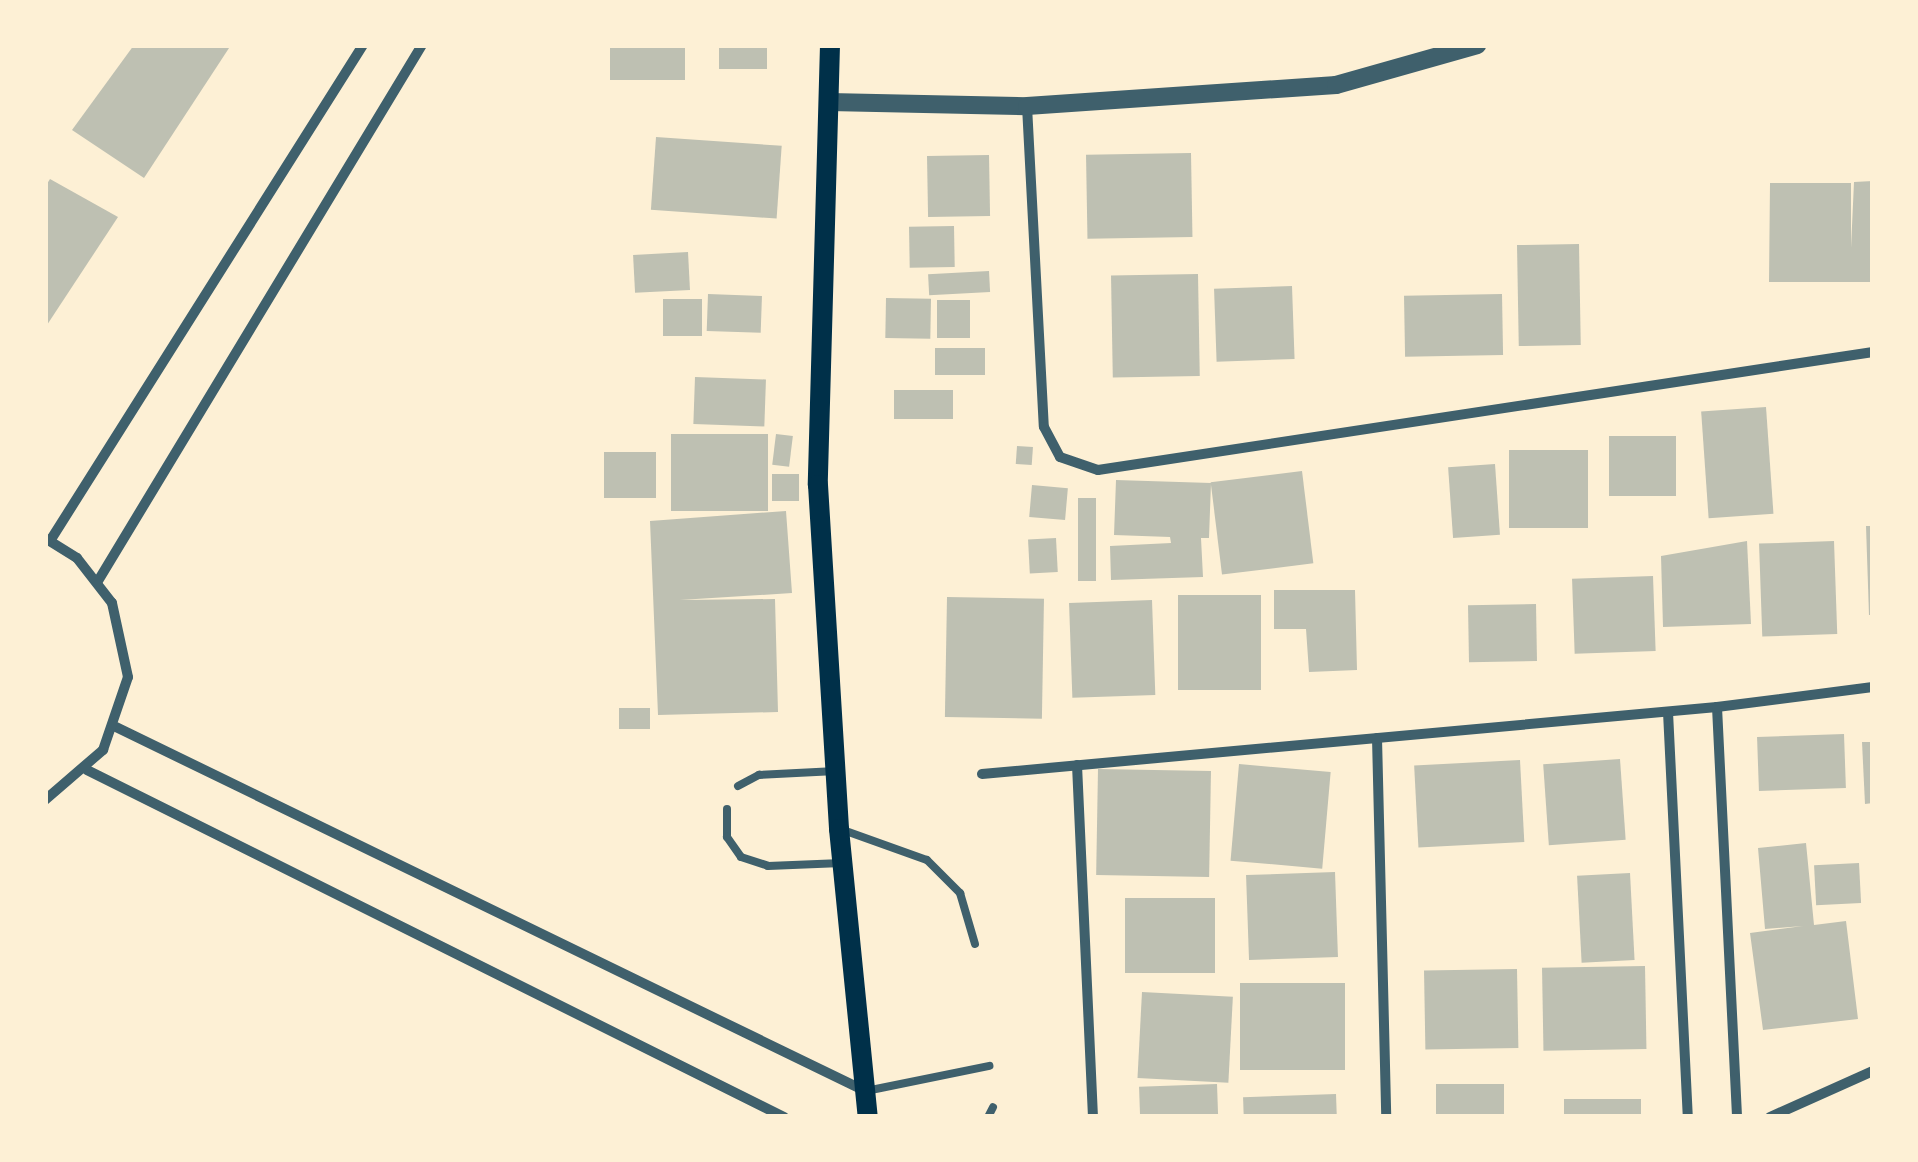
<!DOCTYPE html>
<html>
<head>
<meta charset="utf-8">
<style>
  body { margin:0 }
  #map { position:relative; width:1918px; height:1162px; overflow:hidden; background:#fdf0d5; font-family:"Sofia Sans Condensed",sans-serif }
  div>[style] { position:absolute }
  .building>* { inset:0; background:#bec0b2; transform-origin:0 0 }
  .service>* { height:8px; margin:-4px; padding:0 4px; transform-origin:4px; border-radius:4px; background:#3f606c }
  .minor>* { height:10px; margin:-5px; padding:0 5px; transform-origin:5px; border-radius:5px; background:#3f606c }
  .tertiary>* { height:18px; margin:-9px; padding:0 9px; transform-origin:9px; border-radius:9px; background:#3f606c }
  .secondary>* { height:20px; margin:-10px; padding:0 10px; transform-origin:10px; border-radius:10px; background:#003049 }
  span { translate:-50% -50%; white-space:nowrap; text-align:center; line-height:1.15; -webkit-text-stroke:8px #fdf0d5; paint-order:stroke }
  .frame { position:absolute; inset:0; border:48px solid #fdf0d5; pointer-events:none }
</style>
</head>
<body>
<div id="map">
  <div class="building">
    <div style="clip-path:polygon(134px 45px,231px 45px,144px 178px,72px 130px)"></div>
    <div style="left:610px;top:45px;width:75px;height:35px"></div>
    <div style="left:719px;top:45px;width:48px;height:24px"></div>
    <div style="left:656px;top:137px;width:126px;height:73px;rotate:4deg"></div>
    <div style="left:1191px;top:153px;width:84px;height:105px;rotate:89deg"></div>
    <div style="left:989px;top:155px;width:61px;height:62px;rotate:89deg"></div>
    <div style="clip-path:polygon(50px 179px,118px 217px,45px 328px,45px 187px)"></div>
    <div style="clip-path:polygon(1873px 181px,1873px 282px,1769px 282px,1770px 183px,1851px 183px,1851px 248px,1854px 182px)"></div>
    <div style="left:954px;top:226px;width:41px;height:45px;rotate:89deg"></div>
    <div style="left:1579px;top:244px;width:101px;height:62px;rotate:89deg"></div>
    <div style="left:688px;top:252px;width:38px;height:55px;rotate:87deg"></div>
    <div style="left:989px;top:271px;width:21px;height:61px;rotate:87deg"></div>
    <div style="left:1198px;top:274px;width:102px;height:87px;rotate:89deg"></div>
    <div style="left:1292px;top:286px;width:73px;height:78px;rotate:88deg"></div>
    <div style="left:708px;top:294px;width:54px;height:37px;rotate:2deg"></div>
    <div style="left:1502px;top:294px;width:61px;height:98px;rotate:89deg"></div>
    <div style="left:886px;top:298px;width:45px;height:40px;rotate:1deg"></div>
    <div style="left:702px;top:299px;width:37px;height:39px;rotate:90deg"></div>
    <div style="left:937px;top:300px;width:33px;height:38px"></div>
    <div style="left:935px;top:348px;width:50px;height:27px"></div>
    <div style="left:695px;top:377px;width:71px;height:47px;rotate:2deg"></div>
    <div style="left:894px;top:390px;width:59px;height:29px"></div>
    <div style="left:1766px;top:407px;width:107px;height:65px;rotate:86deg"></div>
    <div style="left:671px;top:434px;width:97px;height:77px"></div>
    <div style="left:776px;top:434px;width:17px;height:31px;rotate:7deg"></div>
    <div style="left:1609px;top:436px;width:67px;height:60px"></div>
    <div style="left:1017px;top:446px;width:16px;height:18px;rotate:4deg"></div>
    <div style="left:1509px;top:450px;width:79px;height:78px"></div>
    <div style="left:604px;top:452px;width:52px;height:46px"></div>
    <div style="left:1495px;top:464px;width:71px;height:47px;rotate:86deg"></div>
    <div style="left:1302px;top:471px;width:93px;height:92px;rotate:83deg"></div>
    <div style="left:772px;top:474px;width:27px;height:27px"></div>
    <div style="clip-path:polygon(1116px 480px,1211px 483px,1209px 538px,1201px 538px,1203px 577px,1111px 580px,1110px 546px,1171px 543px,1170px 537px,1114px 535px)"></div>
    <div style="left:1032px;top:485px;width:36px;height:32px;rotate:5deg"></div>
    <div style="left:1078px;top:498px;width:18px;height:83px"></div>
    <div style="clip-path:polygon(786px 511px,792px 593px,680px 600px,775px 599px,778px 712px,658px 715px,650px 521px)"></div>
    <div style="clip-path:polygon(1866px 526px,1873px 526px,1873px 615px,1869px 615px)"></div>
    <div style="left:1056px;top:538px;width:34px;height:28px;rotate:87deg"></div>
    <div style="clip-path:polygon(1747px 541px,1751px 624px,1663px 627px,1661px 556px)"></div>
    <div style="left:1834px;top:541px;width:93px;height:75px;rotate:88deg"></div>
    <div style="left:1653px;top:576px;width:75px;height:81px;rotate:88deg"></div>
    <div style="clip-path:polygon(1274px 590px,1355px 590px,1357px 670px,1309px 672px,1306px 629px,1274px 629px)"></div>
    <div style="left:1261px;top:595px;width:95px;height:83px;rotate:90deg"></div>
    <div style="left:947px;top:597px;width:97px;height:120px;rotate:1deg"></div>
    <div style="left:1152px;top:600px;width:95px;height:83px;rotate:88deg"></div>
    <div style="left:1536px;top:604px;width:57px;height:68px;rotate:89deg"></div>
    <div style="left:619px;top:708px;width:31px;height:21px"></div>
    <div style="left:1844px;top:734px;width:54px;height:87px;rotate:88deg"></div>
    <div style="clip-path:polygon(1862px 742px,1873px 742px,1873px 803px,1865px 804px)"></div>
    <div style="left:1620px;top:759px;width:81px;height:77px;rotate:86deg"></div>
    <div style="left:1520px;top:760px;width:82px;height:106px;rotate:87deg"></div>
    <div style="left:1239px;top:764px;width:92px;height:97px;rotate:5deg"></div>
    <div style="left:1098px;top:769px;width:113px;height:106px;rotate:1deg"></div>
    <div style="clip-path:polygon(1806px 843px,1814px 925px,1846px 921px,1858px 1019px,1763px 1030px,1750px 933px,1803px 926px,1765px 929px,1758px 848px)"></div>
    <div style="left:1859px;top:863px;width:40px;height:45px;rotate:87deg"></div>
    <div style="left:1335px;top:872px;width:85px;height:89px;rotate:88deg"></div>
    <div style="left:1630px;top:873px;width:87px;height:53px;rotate:87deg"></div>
    <div style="left:1125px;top:898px;width:90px;height:75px"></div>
    <div style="left:1645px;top:966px;width:83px;height:103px;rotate:89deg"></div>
    <div style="left:1517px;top:969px;width:79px;height:93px;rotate:89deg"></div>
    <div style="left:1240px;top:983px;width:105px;height:87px"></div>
    <div style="left:1142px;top:992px;width:91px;height:86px;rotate:3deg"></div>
    <div style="left:1217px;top:1084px;width:33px;height:78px;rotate:88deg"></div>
    <div style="left:1436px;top:1084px;width:68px;height:33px"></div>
    <div style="left:1336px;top:1094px;width:23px;height:93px;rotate:88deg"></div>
    <div style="left:1641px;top:1099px;width:18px;height:77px;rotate:90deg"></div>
  </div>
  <div class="service">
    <div style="left:738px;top:786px;width:24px;rotate:-28deg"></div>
    <div style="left:759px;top:775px;width:77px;rotate:-3deg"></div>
    <div style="left:727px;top:809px;width:28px;rotate:90deg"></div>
    <div style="left:727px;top:837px;width:24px;rotate:55deg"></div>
    <div style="left:741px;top:857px;width:28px;rotate:18deg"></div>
    <div style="left:768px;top:866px;width:74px;rotate:-2.3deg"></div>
    <div style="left:843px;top:830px;width:89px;rotate:19.7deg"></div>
    <div style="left:927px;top:860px;width:47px;rotate:45deg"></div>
    <div style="left:960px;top:893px;width:53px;rotate:73.6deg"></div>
    <div style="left:866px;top:1091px;width:126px;rotate:-11.5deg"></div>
    <div style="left:988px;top:1117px;width:11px;rotate:-63deg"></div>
  </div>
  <div class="minor">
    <div style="left:1027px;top:106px;width:321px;rotate:87deg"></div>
    <div style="left:1044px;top:427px;width:34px;rotate:62deg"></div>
    <div style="left:1060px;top:457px;width:40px;rotate:18.9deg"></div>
    <div style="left:1098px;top:470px;width:784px;rotate:-8.66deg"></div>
    <div style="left:50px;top:541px;width:587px;rotate:-57.75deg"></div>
    <div style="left:98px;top:581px;width:626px;rotate:-58.85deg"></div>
    <div style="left:1717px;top:707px;width:410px;rotate:87.2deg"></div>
    <div style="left:1668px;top:712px;width:405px;rotate:87.2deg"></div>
    <div style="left:116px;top:727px;width:833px;rotate:25.92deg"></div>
    <div style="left:1377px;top:738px;width:379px;rotate:88.6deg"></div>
    <div style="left:1077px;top:765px;width:352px;rotate:87.4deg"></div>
    <div style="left:87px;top:770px;width:779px;rotate:26.47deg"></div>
    <div style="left:982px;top:774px;width:738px;rotate:-5.21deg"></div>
    <div style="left:1717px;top:707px;width:157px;rotate:-7.3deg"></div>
    <div style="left:45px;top:800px;width:77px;rotate:-40.8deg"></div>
    <div style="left:103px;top:750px;width:77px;rotate:-71.1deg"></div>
    <div style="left:128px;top:677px;width:76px;rotate:-102.2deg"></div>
    <div style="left:112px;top:603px;width:57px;rotate:-127.9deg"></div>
    <div style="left:77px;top:558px;width:36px;rotate:-148deg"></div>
    <div style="left:1770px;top:1117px;width:113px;rotate:-24.1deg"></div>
  </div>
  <div class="tertiary">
    <div style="left:829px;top:102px;width:198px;rotate:1.2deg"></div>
    <div style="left:1027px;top:106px;width:310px;rotate:-3.9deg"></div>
    <div style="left:1336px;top:85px;width:147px;rotate:-15.8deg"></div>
  </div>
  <div class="secondary">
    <div style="left:830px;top:45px;width:440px;rotate:91.6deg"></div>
    <div style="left:818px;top:485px;width:345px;rotate:86.5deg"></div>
    <div style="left:839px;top:829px;width:289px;rotate:84.3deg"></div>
  </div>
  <div class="frame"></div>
</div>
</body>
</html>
